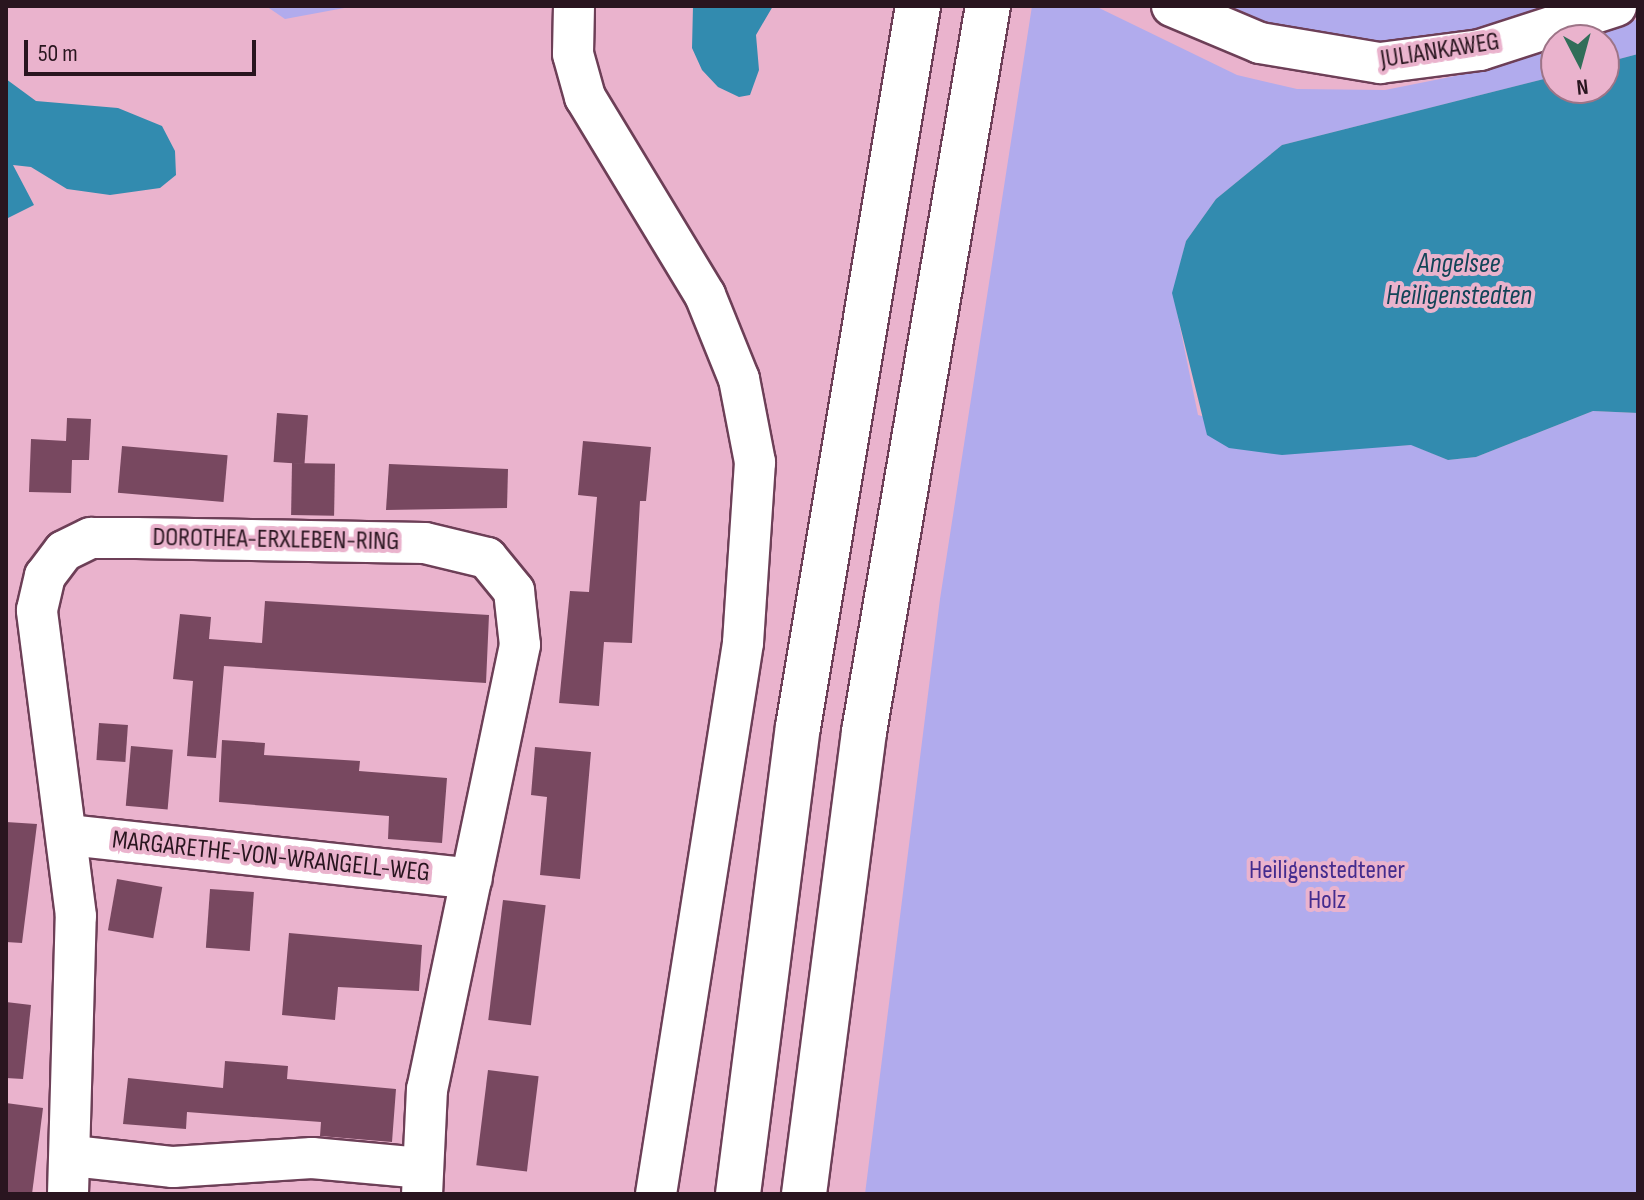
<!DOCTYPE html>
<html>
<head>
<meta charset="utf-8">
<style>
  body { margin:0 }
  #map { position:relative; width:1644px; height:1200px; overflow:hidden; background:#eab3cd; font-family:"Sofia Sans Condensed",sans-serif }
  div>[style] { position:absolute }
  .green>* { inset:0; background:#b1abed }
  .water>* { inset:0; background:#328baf }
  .building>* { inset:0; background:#784860; transform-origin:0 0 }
  .roads { filter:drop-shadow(2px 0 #6d3f57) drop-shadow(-2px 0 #6d3f57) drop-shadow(0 2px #6d3f57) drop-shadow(0 -2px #6d3f57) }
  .minor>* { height:40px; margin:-20px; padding:0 20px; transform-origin:20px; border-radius:20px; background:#fff }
  .highway>* { height:44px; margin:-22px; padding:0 22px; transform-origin:22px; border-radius:22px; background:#fff }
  span { translate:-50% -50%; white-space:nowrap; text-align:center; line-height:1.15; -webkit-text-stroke:8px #eab3cd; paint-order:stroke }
  .street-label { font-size:26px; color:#29151f }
  .park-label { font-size:26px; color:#442c8e }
  .water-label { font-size:28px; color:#124457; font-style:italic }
  .frame { position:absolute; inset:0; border:8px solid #29151f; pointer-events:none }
  .north { position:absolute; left:1540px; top:24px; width:80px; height:80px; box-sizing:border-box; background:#eab3cd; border:2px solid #9d7487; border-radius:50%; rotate:174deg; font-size:22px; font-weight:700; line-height:32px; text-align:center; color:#29151f }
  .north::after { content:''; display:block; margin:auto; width:28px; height:36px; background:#316e59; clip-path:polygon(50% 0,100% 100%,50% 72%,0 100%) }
  .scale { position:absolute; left:24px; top:40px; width:232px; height:36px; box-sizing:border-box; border:4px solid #29151f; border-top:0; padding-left:10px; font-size:24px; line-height:28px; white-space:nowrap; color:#29151f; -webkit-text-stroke:6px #eab3cd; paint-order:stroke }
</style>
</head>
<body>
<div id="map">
  <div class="green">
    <div style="clip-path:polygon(266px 6px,355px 6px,285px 19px)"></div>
    <div style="clip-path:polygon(1032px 6px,1095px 6px,1237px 75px,1297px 89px,1385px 90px,1490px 69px,1556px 47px,1556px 76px,1282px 145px,1216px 199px,1186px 241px,1173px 293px,1198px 415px,1323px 449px,1412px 445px,1448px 460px,1476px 457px,1593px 411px,1638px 413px,1638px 1194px,865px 1194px,940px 599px)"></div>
    <div style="clip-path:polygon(1222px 6px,1555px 6px,1479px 31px,1384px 45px,1285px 31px)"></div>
    <div style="clip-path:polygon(1638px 19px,1638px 54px,1604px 63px,1604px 40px,1576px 40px)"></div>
  </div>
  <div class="water">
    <div style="clip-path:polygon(693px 6px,773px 6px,756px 35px,759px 70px,750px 95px,739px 97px,718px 87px,702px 70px,692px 48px)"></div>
    <div style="clip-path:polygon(1638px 54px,1638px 413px,1593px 411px,1476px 457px,1448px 460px,1411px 445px,1282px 455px,1229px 448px,1207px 435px,1172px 293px,1186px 241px,1216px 199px,1282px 145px,1556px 76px,1556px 88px,1604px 88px,1604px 63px)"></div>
    <div style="clip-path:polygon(6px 79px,36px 101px,118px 108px,162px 126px,175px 151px,176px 175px,160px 188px,110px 195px,67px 189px,31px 167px,13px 165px,34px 205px,6px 219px)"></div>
  </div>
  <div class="building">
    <div style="left:277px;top:413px;width:31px;height:49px;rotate:4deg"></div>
    <div style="clip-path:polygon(67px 418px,91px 419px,89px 460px,72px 460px,71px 493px,29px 492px,31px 439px,66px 441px)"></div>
    <div style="clip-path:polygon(583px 441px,651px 447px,646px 501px,640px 501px,632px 643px,604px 642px,599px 706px,559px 703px,570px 591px,589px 592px,597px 497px,578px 495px)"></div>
    <div style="left:122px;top:446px;width:106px;height:47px;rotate:5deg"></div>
    <div style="left:292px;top:463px;width:43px;height:52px;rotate:1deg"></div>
    <div style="clip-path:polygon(389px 464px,508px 469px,507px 508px,386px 510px)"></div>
    <div style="clip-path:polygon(265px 601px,489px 615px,486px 683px,224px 666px,216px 758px,187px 756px,193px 681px,173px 679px,180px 614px,211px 617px,209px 639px,262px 643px)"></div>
    <div style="left:99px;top:723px;width:29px;height:37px;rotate:4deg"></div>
    <div style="clip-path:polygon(222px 740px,265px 743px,264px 755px,360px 761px,359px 771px,447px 778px,442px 843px,388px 839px,389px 816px,219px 802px)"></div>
    <div style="left:131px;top:746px;width:42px;height:60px;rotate:5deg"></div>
    <div style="clip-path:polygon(535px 747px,591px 752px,580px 879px,540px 875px,547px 797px,531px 795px)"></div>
    <div style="clip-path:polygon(6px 822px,37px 824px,22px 943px,6px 942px)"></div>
    <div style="left:117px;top:879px;width:46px;height:52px;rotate:10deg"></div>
    <div style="left:210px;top:889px;width:44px;height:59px;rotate:4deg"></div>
    <div style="left:503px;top:900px;width:43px;height:121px;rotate:7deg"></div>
    <div style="clip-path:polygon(289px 933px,422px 945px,419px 991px,338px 987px,335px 1020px,282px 1015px)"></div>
    <div style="clip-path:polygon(6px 1002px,31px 1005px,23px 1079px,6px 1078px)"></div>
    <div style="clip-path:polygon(225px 1061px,288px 1066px,287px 1079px,396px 1089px,392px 1142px,320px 1136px,321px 1122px,187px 1112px,186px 1129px,123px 1124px,128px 1078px,223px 1088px)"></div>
    <div style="left:488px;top:1070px;width:51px;height:96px;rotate:7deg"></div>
    <div style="clip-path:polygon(6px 1103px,43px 1108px,32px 1194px,6px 1194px)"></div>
  </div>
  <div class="roads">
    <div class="minor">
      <div style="left:574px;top:6px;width:48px;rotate:91.2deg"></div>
      <div style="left:573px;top:54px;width:45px;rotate:74.4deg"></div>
      <div style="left:585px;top:97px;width:232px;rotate:58.8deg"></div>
      <div style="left:705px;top:295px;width:91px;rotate:68deg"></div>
      <div style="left:739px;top:379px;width:85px;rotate:79.1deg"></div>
      <div style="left:755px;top:462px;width:181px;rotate:93.8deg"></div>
      <div style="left:743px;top:643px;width:558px;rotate:98.97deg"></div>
      <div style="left:1172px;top:6px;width:95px;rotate:22.8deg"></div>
      <div style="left:1260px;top:43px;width:122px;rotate:9.5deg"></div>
      <div style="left:1380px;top:63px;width:101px;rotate:-7.4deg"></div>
      <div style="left:1480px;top:50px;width:143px;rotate:-17.9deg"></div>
      <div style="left:69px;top:835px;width:405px;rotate:6.2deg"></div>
      <div style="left:73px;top:1156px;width:101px;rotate:6.3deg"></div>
      <div style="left:173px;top:1167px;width:139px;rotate:-3.7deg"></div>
      <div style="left:312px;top:1158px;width:109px;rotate:5.2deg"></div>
      <div style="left:68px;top:1194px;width:278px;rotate:-88.4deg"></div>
      <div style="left:76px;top:916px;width:308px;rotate:-97.3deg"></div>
      <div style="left:37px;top:610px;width:35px;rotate:-77deg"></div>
      <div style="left:45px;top:576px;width:31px;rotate:-53deg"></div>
      <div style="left:64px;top:551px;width:30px;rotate:-26deg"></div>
      <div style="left:91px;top:538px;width:45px"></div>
      <div style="left:136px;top:538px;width:289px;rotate:1deg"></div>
      <div style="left:425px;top:543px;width:64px;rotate:13.6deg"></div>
      <div style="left:487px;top:558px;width:43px;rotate:50.7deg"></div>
      <div style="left:514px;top:591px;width:54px;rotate:83.7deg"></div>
      <div style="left:520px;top:645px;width:454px;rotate:101.8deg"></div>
      <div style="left:427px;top:1089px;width:105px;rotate:92.7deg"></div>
    </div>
    <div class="highway">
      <div style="left:738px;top:1194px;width:471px;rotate:-82.7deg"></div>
      <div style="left:798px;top:727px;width:731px;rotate:-80.55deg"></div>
      <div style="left:804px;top:1194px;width:466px;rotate:-82.6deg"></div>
      <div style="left:864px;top:732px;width:737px;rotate:-80.31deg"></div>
    </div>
  </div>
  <div class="street-label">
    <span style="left:1440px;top:51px;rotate:-9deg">JULIANKAWEG</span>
    <span style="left:276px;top:540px;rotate:1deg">DOROTHEA-ERXLEBEN-RING</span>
    <span style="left:271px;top:857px;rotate:6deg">MARGARETHE-VON-WRANGELL-WEG</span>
  </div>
  <div class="park-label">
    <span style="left:1327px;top:886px">Heiligenstedtener<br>Holz</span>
  </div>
  <div class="water-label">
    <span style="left:1459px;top:280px">Angelsee<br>Heiligenstedten</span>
  </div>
  <div class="frame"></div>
  <div class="north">N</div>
  <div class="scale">50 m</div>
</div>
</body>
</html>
